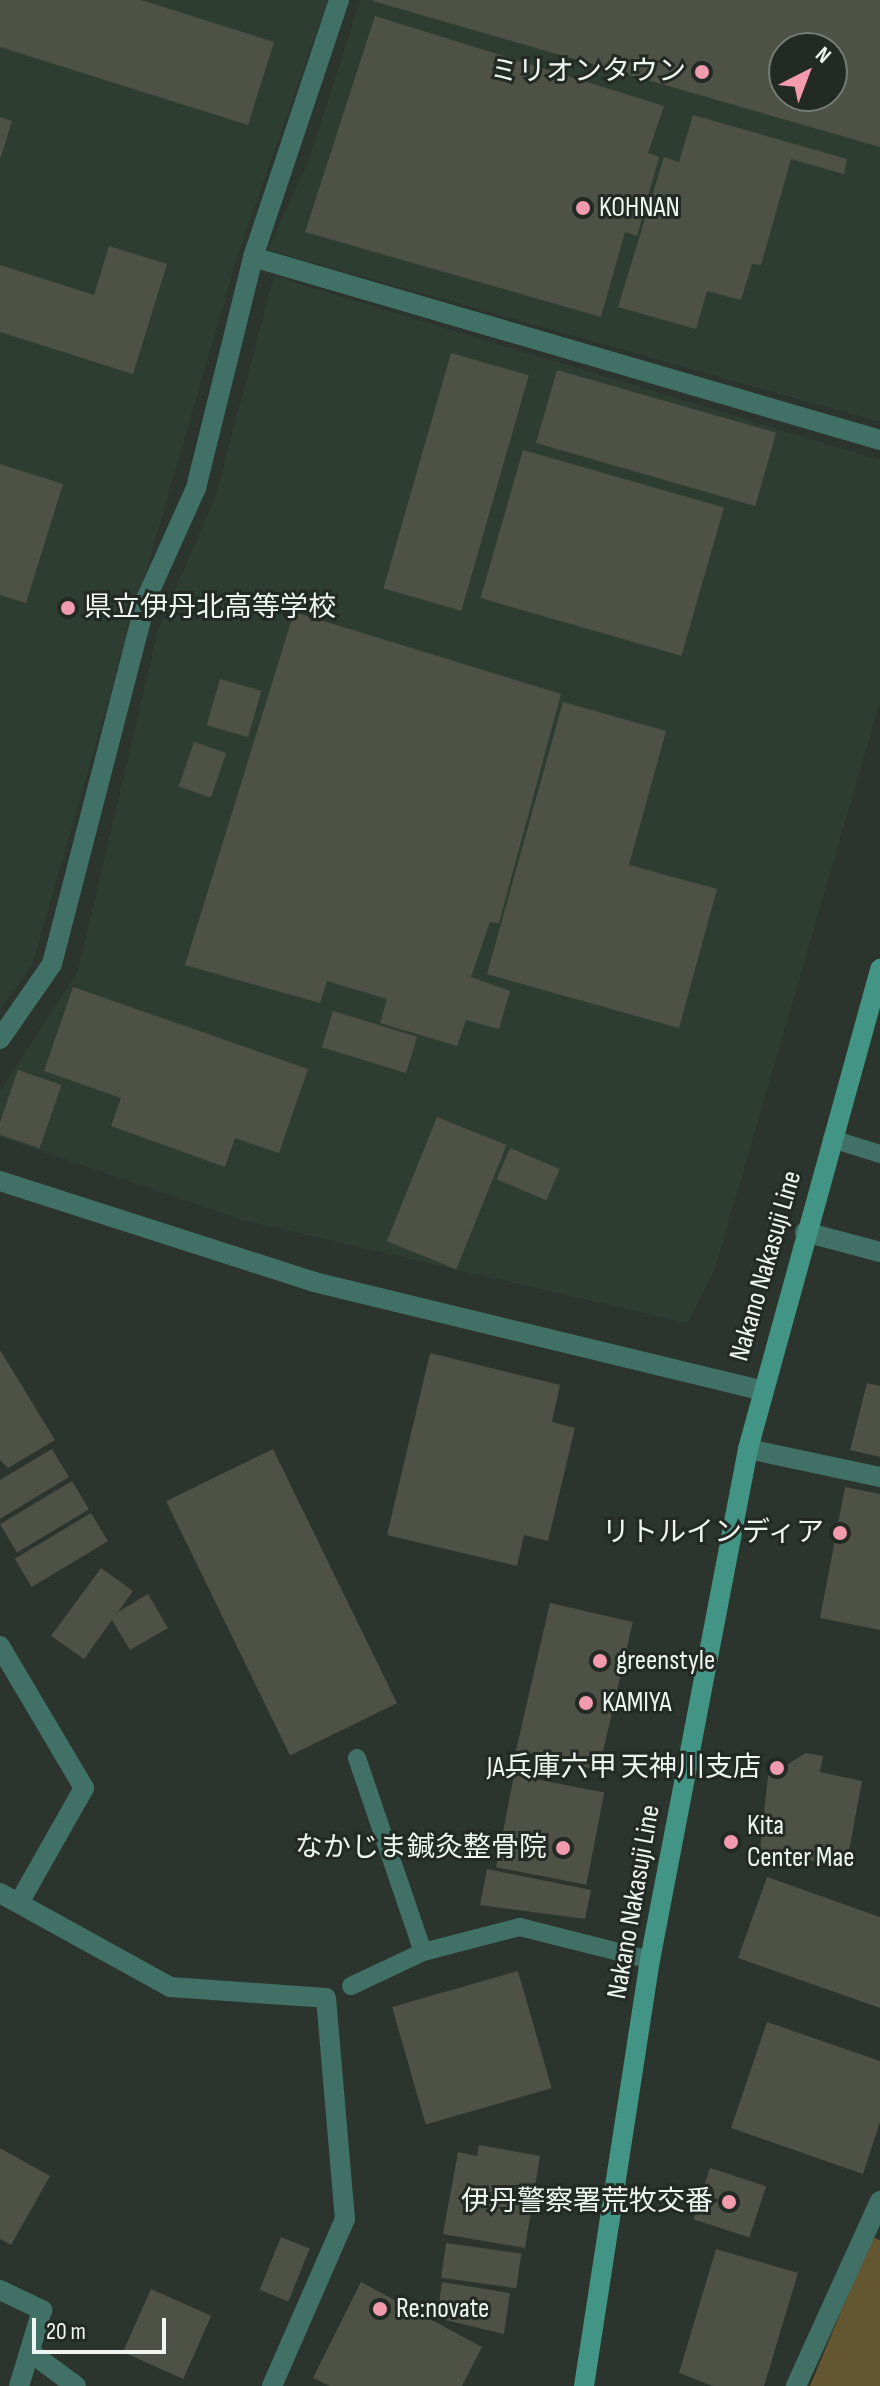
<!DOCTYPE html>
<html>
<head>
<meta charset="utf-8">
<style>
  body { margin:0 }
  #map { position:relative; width:880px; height:2386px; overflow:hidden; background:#2b342d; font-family:"Sofia Sans Condensed","Noto Sans JP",sans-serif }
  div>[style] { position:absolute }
  .built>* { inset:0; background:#2e3d31 }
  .green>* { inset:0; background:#635631 }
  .building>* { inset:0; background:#4e5146; transform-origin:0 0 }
  .service>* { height:18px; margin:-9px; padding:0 9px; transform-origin:9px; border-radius:9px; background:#417166 }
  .minor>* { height:20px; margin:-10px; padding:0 10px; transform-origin:10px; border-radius:10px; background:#417166 }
  .tertiary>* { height:20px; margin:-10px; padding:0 10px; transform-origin:10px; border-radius:10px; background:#417166 }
  .secondary>* { height:20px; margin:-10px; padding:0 10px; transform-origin:10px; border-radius:10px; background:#429484 }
  .dots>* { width:22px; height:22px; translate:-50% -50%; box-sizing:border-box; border:4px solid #222a23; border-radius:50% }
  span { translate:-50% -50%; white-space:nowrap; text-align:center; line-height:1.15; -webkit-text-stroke:6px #222a23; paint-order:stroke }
  .poi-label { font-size:28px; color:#eff5f0 }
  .right { translate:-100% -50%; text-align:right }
  .left { translate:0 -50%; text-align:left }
  .street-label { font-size:28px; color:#eff5f0 }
  .north { position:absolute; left:768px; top:32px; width:80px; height:80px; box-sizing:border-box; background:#222a23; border:2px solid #747b75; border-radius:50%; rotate:42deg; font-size:22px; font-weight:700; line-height:32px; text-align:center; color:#eff5f0 }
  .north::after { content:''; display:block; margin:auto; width:28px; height:36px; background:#f29aae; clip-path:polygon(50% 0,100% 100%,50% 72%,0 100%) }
  .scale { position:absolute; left:32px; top:2318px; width:134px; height:36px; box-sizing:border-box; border:4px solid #eff5f0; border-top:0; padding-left:10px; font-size:24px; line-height:28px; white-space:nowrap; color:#eff5f0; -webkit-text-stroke:6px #222a23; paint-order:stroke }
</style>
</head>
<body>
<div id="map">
  <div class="built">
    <div style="clip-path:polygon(0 0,328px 0,239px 251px,32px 965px,0 1010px)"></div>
    <div style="clip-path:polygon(evenodd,360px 0,880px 0,880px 422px,268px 250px,310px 157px,360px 0,784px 48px,832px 48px,832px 96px,784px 96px,784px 48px)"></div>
    <div style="clip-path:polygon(274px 276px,880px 460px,880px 702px,716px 1265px,687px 1323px,242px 1220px,0 1137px,0 1091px,78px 971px,159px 626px,215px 498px)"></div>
  </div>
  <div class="green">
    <div style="clip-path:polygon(872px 2237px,880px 2240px,880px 2386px,810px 2386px)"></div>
  </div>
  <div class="building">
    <div style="clip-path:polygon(0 0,141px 0,274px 42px,248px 125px,0 47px)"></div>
    <div style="clip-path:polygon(evenodd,373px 0,880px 0,880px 147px,373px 1px,373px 0,784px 48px,832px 48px,832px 96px,784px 96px,784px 48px)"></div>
    <div style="clip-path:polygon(375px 16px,664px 106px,648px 153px,659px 157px,637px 236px,625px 232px,601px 317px,305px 232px)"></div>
    <div style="clip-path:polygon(693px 115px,847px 159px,844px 174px,791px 159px,761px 265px,752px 264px,741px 300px,707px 291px,696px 329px,618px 307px,664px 157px,679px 162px)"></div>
    <div style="clip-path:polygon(0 117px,12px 121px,1px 157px,0 157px)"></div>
    <div style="clip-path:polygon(109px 246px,167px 264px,133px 374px,0 332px,0 265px,94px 295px)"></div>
    <div style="left:451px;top:353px;width:81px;height:245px;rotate:16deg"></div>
    <div style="left:557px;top:370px;width:228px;height:76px;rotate:16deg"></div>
    <div style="left:523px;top:450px;width:209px;height:154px;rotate:16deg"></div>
    <div style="clip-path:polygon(0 464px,63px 484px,26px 603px,0 595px)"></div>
    <div style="clip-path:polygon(294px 612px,561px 694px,499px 923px,490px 922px,471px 977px,510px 991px,499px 1029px,466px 1020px,457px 1046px,380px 1023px,387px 999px,327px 981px,320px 1003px,185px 965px)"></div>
    <div style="left:220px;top:679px;width:43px;height:48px;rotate:16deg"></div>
    <div style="clip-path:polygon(563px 702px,666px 731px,629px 865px,717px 889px,679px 1028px,487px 974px)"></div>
    <div style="left:194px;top:742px;width:34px;height:47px;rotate:19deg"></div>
    <div style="clip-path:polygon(73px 987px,308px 1069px,279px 1153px,235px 1138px,225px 1167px,111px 1126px,121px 1098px,44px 1071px)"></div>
    <div style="left:333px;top:1011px;width:88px;height:38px;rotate:17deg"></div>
    <div style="left:18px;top:1070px;width:46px;height:67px;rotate:19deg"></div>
    <div style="left:437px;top:1117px;width:75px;height:134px;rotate:22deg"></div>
    <div style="left:510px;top:1148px;width:54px;height:34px;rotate:23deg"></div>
    <div style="clip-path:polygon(0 1350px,55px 1440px,8px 1468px,0 1460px)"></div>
    <div style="clip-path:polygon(430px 1353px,560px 1385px,552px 1422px,575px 1428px,548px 1541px,524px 1535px,517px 1566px,387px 1535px)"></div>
    <div style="clip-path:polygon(867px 1383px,880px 1386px,880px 1457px,850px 1450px)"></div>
    <div style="clip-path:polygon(52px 1449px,69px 1477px,0 1519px,0 1480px)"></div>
    <div style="left:273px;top:1449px;width:283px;height:119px;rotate:64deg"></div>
    <div style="left:72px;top:1481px;width:33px;height:84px;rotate:59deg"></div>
    <div style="clip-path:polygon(845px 1487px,880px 1494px,880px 1630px,820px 1618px)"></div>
    <div style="left:91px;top:1513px;width:33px;height:89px;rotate:59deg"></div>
    <div style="clip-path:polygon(101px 1568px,133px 1591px,118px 1612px,148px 1594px,168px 1628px,130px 1650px,112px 1620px,84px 1659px,51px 1636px)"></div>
    <div style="left:550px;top:1603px;width:85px;height:152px;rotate:13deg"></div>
    <div style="clip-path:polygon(806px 1753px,823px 1756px,820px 1772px,862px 1781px,846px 1867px,760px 1850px,768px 1776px)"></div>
    <div style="left:514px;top:1775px;width:92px;height:94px;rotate:11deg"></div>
    <div style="clip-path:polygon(487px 1869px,591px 1890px,585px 1919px,480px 1905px)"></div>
    <div style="clip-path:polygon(767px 1877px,880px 1917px,880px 2008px,738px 1958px)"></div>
    <div style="left:518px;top:1971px;width:122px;height:131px;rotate:74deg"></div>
    <div style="clip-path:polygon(767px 2022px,880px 2061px,880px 2122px,863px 2174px,731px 2128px)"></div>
    <div style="clip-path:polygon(479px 2145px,540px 2156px,525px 2248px,443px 2234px,458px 2152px,477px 2156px)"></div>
    <div style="clip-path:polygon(0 2148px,50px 2176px,11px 2245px,0 2239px)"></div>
    <div style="left:710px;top:2168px;width:59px;height:54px;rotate:18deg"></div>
    <div style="left:281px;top:2237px;width:31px;height:57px;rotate:22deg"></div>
    <div style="left:446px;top:2243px;width:76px;height:35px;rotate:8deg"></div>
    <div style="clip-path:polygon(716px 2249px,798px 2273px,764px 2386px,713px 2386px,679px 2373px)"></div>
    <div style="clip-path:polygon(361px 2282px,482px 2347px,462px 2386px,330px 2386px,313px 2378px)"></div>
    <div style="clip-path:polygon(442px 2282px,510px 2293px,504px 2334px,437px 2318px)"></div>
    <div style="left:151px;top:2289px;width:66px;height:69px;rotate:24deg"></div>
  </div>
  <div class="service">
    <div style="left:832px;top:1139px;width:50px;rotate:17.4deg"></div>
    <div style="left:357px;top:1758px;width:205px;rotate:71.2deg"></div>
    <div style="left:351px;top:1986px;width:80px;rotate:-25.3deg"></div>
    <div style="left:423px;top:1952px;width:100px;rotate:-14.5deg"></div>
    <div style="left:520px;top:1927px;width:134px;rotate:14.2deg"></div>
  </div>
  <div class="minor">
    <div style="left:253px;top:257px;width:653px;rotate:16.27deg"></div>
    <div style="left:0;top:1039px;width:91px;rotate:-55.3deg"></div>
    <div style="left:52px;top:964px;width:379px;rotate:-75.5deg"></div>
    <div style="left:147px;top:597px;width:120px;rotate:-65.8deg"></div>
    <div style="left:196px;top:488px;width:238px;rotate:-76.1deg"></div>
    <div style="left:253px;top:257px;width:271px;rotate:-71.5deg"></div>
    <div style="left:805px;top:1232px;width:78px;rotate:14.9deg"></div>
    <div style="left:748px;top:1449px;width:135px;rotate:12deg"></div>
    <div style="left:0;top:1646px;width:165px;rotate:59.4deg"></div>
    <div style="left:84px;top:1788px;width:132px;rotate:119.5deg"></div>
    <div style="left:0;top:1893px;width:194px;rotate:28.9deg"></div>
    <div style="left:170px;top:1987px;width:156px;rotate:4deg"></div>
    <div style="left:326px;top:1998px;width:222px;rotate:85.1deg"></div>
    <div style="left:345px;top:2219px;width:182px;rotate:113.6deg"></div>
    <div style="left:0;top:2290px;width:47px;rotate:25.5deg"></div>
    <div style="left:42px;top:2310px;width:79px;rotate:106.8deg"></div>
    <div style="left:30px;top:2352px;width:57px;rotate:36.5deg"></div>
    <div style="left:796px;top:2386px;width:203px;rotate:-65.6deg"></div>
  </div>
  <div class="tertiary">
    <div style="left:0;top:1181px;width:330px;rotate:17.8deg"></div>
    <div style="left:314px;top:1282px;width:459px;rotate:13.6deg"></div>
  </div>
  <div class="secondary">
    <div style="left:584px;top:2386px;width:431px;rotate:-81.2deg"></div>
    <div style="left:650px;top:1960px;width:520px;rotate:-79.14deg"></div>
    <div style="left:748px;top:1449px;width:498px;rotate:-74.6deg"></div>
  </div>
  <div class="dots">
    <div style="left:702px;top:72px;background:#f29aae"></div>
    <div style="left:583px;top:208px;background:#f29aae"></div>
    <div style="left:68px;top:608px;background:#f29aae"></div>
    <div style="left:840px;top:1533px;background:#f29aae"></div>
    <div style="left:600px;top:1661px;background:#f29aae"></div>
    <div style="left:586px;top:1703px;background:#f29aae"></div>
    <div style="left:777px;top:1768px;background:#f29aae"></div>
    <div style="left:731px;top:1842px;background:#f29aae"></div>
    <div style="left:563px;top:1848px;background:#f29aae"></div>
    <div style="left:729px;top:2202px;background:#f29aae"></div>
    <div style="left:380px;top:2309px;background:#f29aae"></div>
  </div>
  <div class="poi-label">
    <span class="right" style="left:686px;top:72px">ミリオンタウン</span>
    <span class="left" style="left:599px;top:208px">KOHNAN</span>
    <span class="left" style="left:84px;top:608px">県立伊丹北高等学校</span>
    <span class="right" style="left:824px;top:1533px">リトルインディア</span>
    <span class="left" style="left:616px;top:1661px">greenstyle</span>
    <span class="left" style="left:602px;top:1703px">KAMIYA</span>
    <span class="right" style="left:761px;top:1768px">JA兵庫六甲 天神川支店</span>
    <span class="left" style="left:747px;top:1842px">Kita<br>Center Mae</span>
    <span class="right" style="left:547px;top:1848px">なかじま鍼灸整骨院</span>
    <span class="right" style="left:713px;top:2202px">伊丹警察署荒牧交番</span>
    <span class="left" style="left:396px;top:2309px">Re:novate</span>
  </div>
  <div class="street-label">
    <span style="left:766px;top:1266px;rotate:-74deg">Nakano Nakasuji Line</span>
    <span style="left:634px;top:1902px;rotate:-80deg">Nakano Nakasuji Line</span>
  </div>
  <div class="north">N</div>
  <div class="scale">20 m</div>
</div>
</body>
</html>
